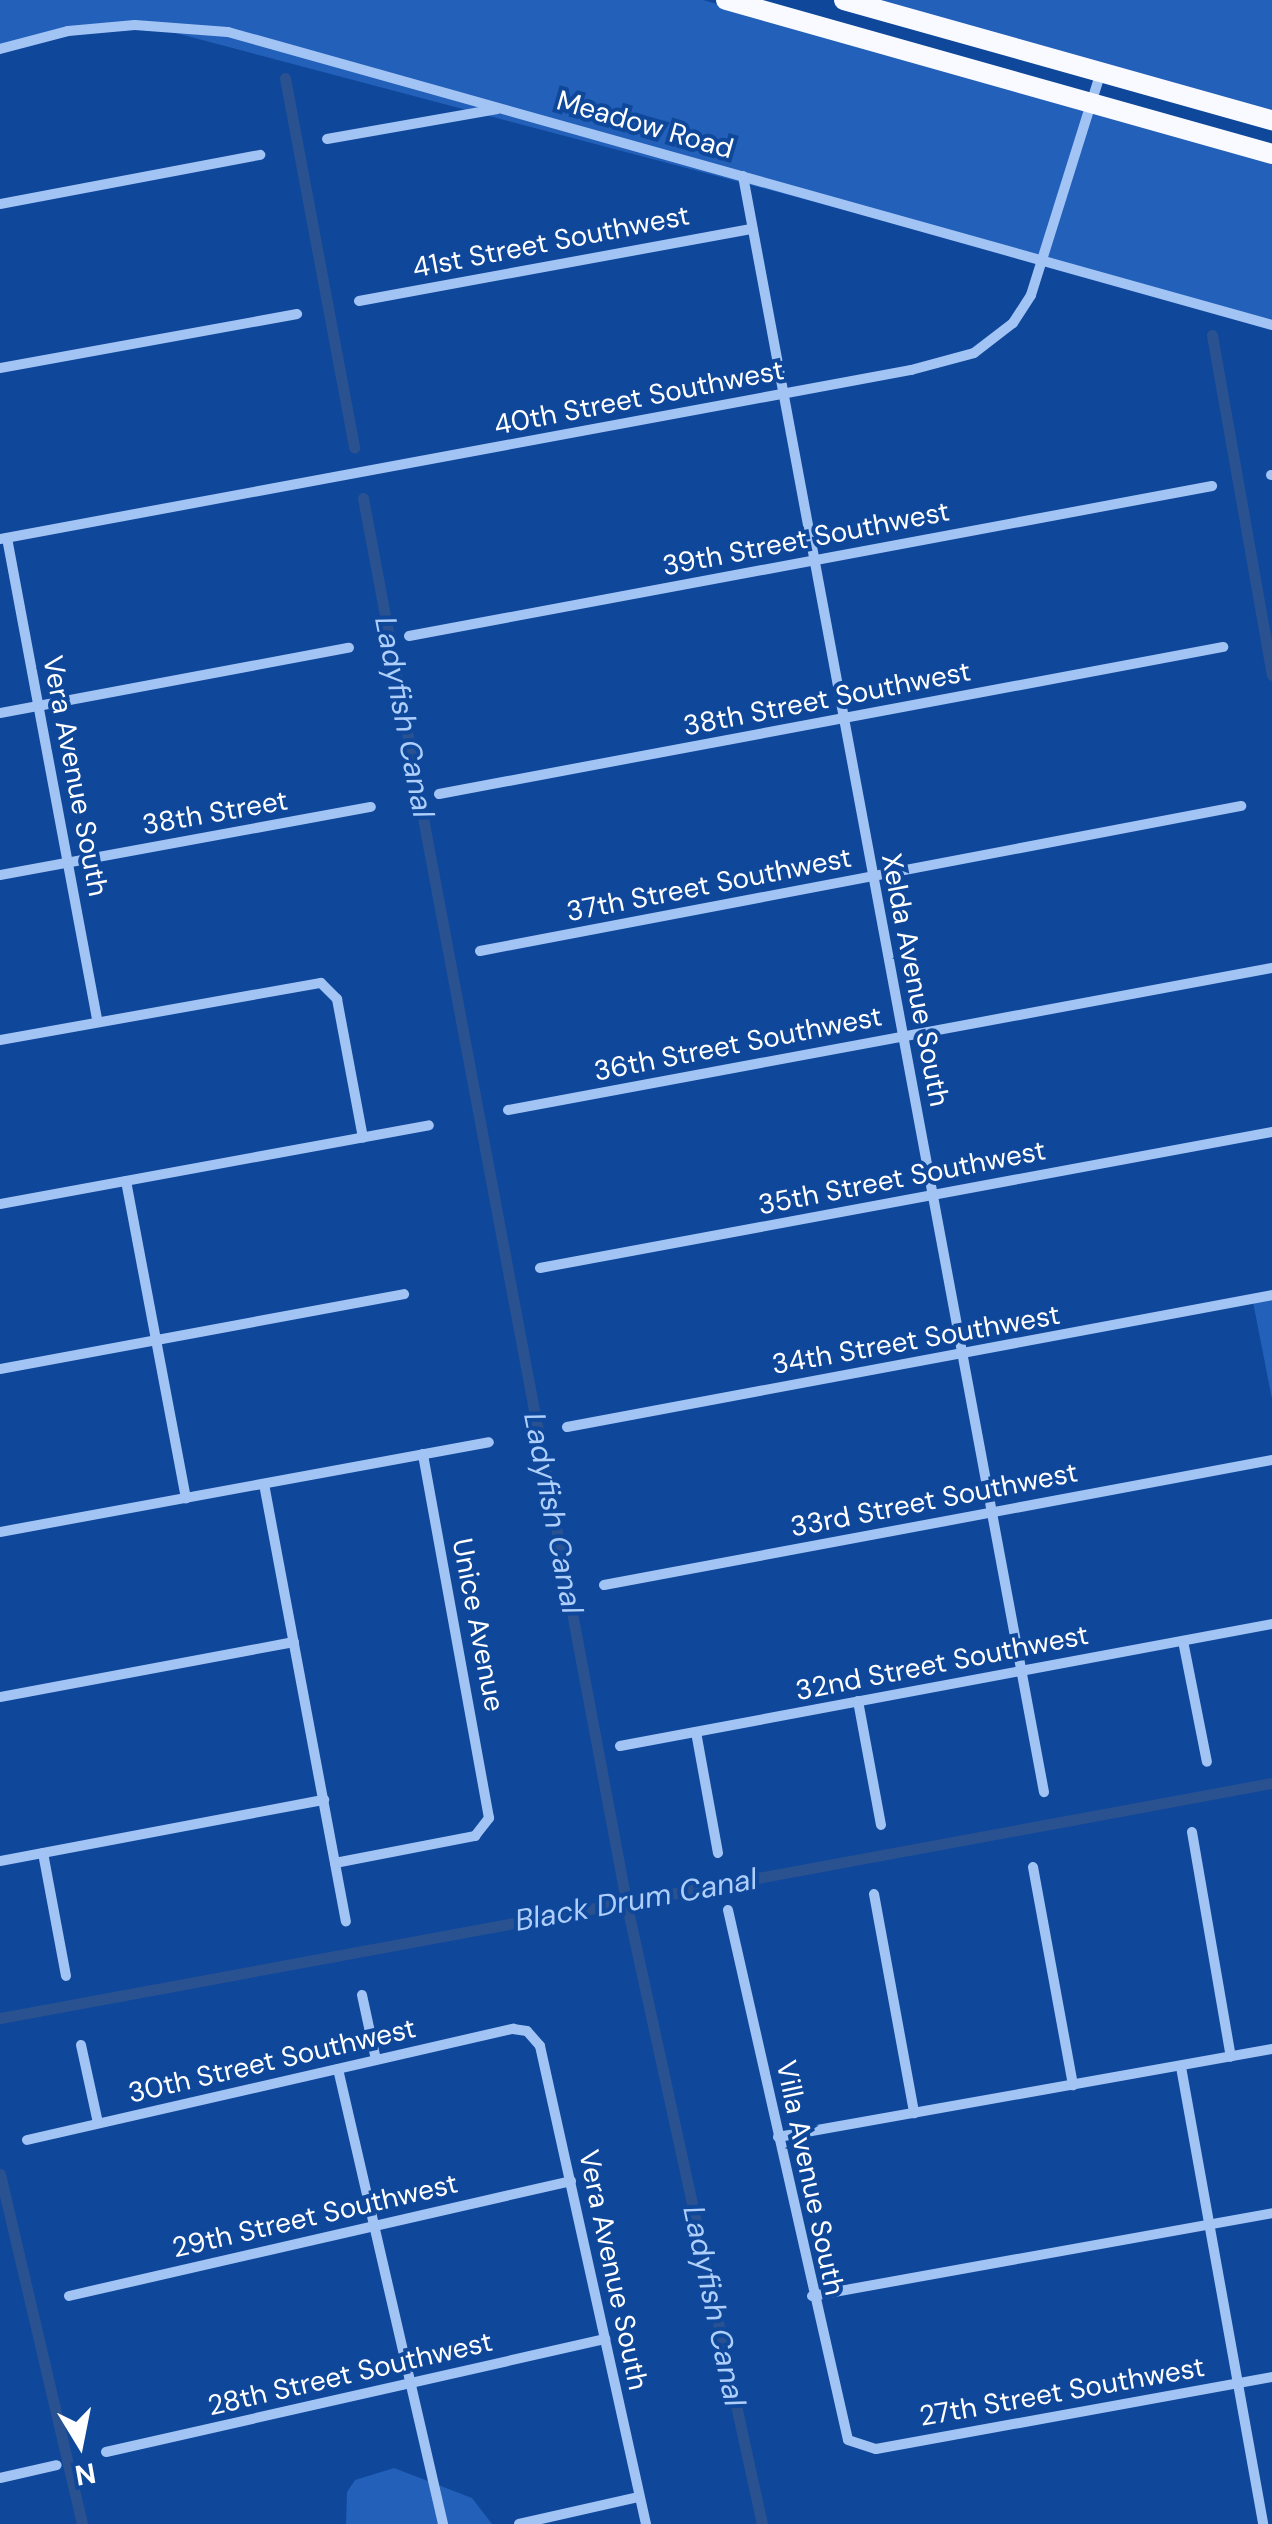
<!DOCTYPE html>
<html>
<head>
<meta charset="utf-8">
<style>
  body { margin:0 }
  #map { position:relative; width:1272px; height:2524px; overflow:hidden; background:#0f479a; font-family:"DM Sans",sans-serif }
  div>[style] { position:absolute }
  .green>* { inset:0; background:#2260b9 }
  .canal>* { height:11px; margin:-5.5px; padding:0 5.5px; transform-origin:5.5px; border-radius:5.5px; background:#2a5291 }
  .minor>* { height:10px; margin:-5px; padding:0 5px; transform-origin:5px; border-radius:5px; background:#a2c4f5 }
  .trunk>* { height:20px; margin:-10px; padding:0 10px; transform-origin:10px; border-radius:10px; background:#f8faff }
  span { translate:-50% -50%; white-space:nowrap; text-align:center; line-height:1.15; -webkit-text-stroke:8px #0f479a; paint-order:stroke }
  .street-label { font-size:28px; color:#fff }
  .water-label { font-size:30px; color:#aecffb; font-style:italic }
  .north { position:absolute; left:30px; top:2394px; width:100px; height:100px; -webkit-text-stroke:8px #0f479a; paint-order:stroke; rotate:170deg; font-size:28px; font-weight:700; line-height:40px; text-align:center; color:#fff }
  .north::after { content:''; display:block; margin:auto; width:35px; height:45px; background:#fff; clip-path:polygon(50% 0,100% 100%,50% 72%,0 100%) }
</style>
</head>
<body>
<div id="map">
  <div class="green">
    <div style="clip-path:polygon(0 0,703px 0,1272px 161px,1272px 323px,172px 32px,122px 27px,0 48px)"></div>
    <div style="clip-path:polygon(866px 0,1272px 0,1272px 114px)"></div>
    <div style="clip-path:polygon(1272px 1292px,1272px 1399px,1252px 1297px)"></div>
    <div style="clip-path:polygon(394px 2468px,472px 2498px,492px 2524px,346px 2524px,347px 2492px,355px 2480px)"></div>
  </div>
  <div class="canal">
    <div style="left:285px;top:78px;width:376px;rotate:79.4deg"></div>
    <div style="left:1212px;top:335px;width:345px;rotate:80deg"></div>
    <div style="left:363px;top:498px;width:1433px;rotate:79.38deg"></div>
    <div style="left:627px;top:1906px;width:633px;rotate:77.68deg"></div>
    <div style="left:0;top:2018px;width:1294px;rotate:-10.47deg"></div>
    <div style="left:0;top:2174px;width:359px;rotate:76.8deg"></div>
  </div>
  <div class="minor">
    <div style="left:0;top:49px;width:70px;rotate:-14.8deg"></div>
    <div style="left:68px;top:31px;width:67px;rotate:-5.1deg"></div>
    <div style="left:135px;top:25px;width:93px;rotate:4.3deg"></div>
    <div style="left:228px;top:32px;width:1084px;rotate:15.68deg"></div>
    <div style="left:327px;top:139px;width:173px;rotate:-10deg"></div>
    <div style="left:743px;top:176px;width:1644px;rotate:79.45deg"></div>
    <div style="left:0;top:204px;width:265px;rotate:-10.7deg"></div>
    <div style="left:359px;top:301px;width:400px;rotate:-10.4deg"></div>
    <div style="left:0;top:368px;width:302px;rotate:-10.3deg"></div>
    <div style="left:1271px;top:475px;width:1px"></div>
    <div style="left:7px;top:538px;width:492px;rotate:79.4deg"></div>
    <div style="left:0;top:539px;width:927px;rotate:-10.51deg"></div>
    <div style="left:911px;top:370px;width:65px;rotate:-15.1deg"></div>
    <div style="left:974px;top:353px;width:49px;rotate:-37.6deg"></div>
    <div style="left:1013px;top:323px;width:33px;rotate:-57deg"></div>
    <div style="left:1031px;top:295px;width:234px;rotate:-72.6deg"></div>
    <div style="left:409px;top:636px;width:817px;rotate:-10.58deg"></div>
    <div style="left:0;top:713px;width:355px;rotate:-10.6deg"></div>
    <div style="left:439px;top:794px;width:798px;rotate:-10.62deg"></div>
    <div style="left:0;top:875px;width:377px;rotate:-10.4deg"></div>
    <div style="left:480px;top:951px;width:775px;rotate:-10.79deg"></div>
    <div style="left:0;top:1040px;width:326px;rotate:-10.1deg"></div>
    <div style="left:321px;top:983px;width:23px;rotate:45deg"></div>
    <div style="left:337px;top:999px;width:141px;rotate:79.4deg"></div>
    <div style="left:508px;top:1110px;width:777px;rotate:-10.53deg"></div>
    <div style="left:126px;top:1181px;width:323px;rotate:79.3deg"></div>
    <div style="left:0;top:1204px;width:436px;rotate:-10.4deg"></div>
    <div style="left:540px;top:1268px;width:745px;rotate:-10.53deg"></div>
    <div style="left:0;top:1369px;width:411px;rotate:-10.5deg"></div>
    <div style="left:567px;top:1427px;width:717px;rotate:-10.6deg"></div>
    <div style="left:264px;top:1484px;width:445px;rotate:79.4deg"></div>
    <div style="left:0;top:1532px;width:497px;rotate:-10.4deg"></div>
    <div style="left:604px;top:1585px;width:680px;rotate:-10.6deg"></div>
    <div style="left:1183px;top:1641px;width:123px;rotate:78.8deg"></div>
    <div style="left:0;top:1697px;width:299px;rotate:-10.6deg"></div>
    <div style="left:858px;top:1701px;width:126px;rotate:79.5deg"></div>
    <div style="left:696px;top:1732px;width:123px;rotate:79.7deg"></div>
    <div style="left:620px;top:1746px;width:663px;rotate:-10.6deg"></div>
    <div style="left:1192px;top:1832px;width:228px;rotate:80.2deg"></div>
    <div style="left:43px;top:1853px;width:125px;rotate:79.4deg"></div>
    <div style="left:0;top:1861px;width:330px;rotate:-10.7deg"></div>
    <div style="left:335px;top:1863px;width:143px;rotate:-10.9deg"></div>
    <div style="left:475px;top:1836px;width:23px;rotate:-52deg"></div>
    <div style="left:489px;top:1818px;width:370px;rotate:-100.3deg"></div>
    <div style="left:1033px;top:1867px;width:222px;rotate:79.6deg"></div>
    <div style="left:874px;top:1894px;width:223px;rotate:79.6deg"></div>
    <div style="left:728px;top:1910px;width:543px;rotate:77.24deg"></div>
    <div style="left:848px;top:2440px;width:29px;rotate:18deg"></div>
    <div style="left:876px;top:2449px;width:402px;rotate:-10.3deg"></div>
    <div style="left:362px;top:1995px;width:66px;rotate:77.8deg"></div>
    <div style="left:81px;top:2045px;width:80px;rotate:77.7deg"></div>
    <div style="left:1181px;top:2067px;width:464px;rotate:79.8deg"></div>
    <div style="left:338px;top:2069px;width:467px;rotate:77deg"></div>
    <div style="left:778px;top:2137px;width:502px;rotate:-10.1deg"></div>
    <div style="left:27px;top:2140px;width:499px;rotate:-12.9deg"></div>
    <div style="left:513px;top:2029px;width:14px;rotate:8deg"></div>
    <div style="left:527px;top:2031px;width:20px;rotate:49deg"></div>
    <div style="left:540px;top:2046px;width:490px;rotate:77.5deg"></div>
    <div style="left:69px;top:2296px;width:515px;rotate:-12.9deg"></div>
    <div style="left:812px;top:2296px;width:467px;rotate:-10.2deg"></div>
    <div style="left:106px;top:2452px;width:512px;rotate:-12.76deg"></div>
    <div style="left:0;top:2478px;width:58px;rotate:-12.8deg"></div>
    <div style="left:519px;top:2524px;width:123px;rotate:-12.7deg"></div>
  </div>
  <div class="trunk">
    <div style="left:726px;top:0;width:567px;rotate:15.75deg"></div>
    <div style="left:844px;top:0;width:445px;rotate:15.7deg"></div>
  </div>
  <div class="street-label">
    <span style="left:645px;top:125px;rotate:16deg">Meadow Road</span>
    <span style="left:551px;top:242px;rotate:-11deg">41st Street Southwest</span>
    <span style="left:639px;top:398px;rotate:-11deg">40th Street Southwest</span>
    <span style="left:806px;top:539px;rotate:-11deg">39th Street Southwest</span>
    <span style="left:827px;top:699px;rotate:-11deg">38th Street Southwest</span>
    <span style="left:75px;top:776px;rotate:79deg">Vera Avenue South</span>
    <span style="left:215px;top:813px;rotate:-10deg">38th Street</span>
    <span style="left:709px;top:885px;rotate:-11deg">37th Street Southwest</span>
    <span style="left:915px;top:980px;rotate:79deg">Xelda Avenue South</span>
    <span style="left:738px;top:1044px;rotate:-11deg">36th Street Southwest</span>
    <span style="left:902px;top:1178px;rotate:-11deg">35th Street Southwest</span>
    <span style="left:916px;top:1340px;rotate:-10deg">34th Street Southwest</span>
    <span style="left:934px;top:1500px;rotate:-11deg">33rd Street Southwest</span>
    <span style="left:478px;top:1625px;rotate:79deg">Unice Avenue</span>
    <span style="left:942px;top:1663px;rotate:-11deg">32nd Street Southwest</span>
    <span style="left:272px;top:2061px;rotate:-13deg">30th Street Southwest</span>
    <span style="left:810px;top:2178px;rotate:78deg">Villa Avenue South</span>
    <span style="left:315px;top:2216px;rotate:-13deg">29th Street Southwest</span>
    <span style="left:613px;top:2270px;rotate:78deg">Vera Avenue South</span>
    <span style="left:350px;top:2374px;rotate:-13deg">28th Street Southwest</span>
    <span style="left:1062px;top:2392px;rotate:-10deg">27th Street Southwest</span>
  </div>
  <div class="water-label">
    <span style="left:404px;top:717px;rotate:79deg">Ladyfish Canal</span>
    <span style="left:553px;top:1513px;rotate:79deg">Ladyfish Canal</span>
    <span style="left:636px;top:1900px;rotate:-10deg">Black Drum Canal</span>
    <span style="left:714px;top:2306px;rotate:78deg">Ladyfish Canal</span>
  </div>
  <div class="north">N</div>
</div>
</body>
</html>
